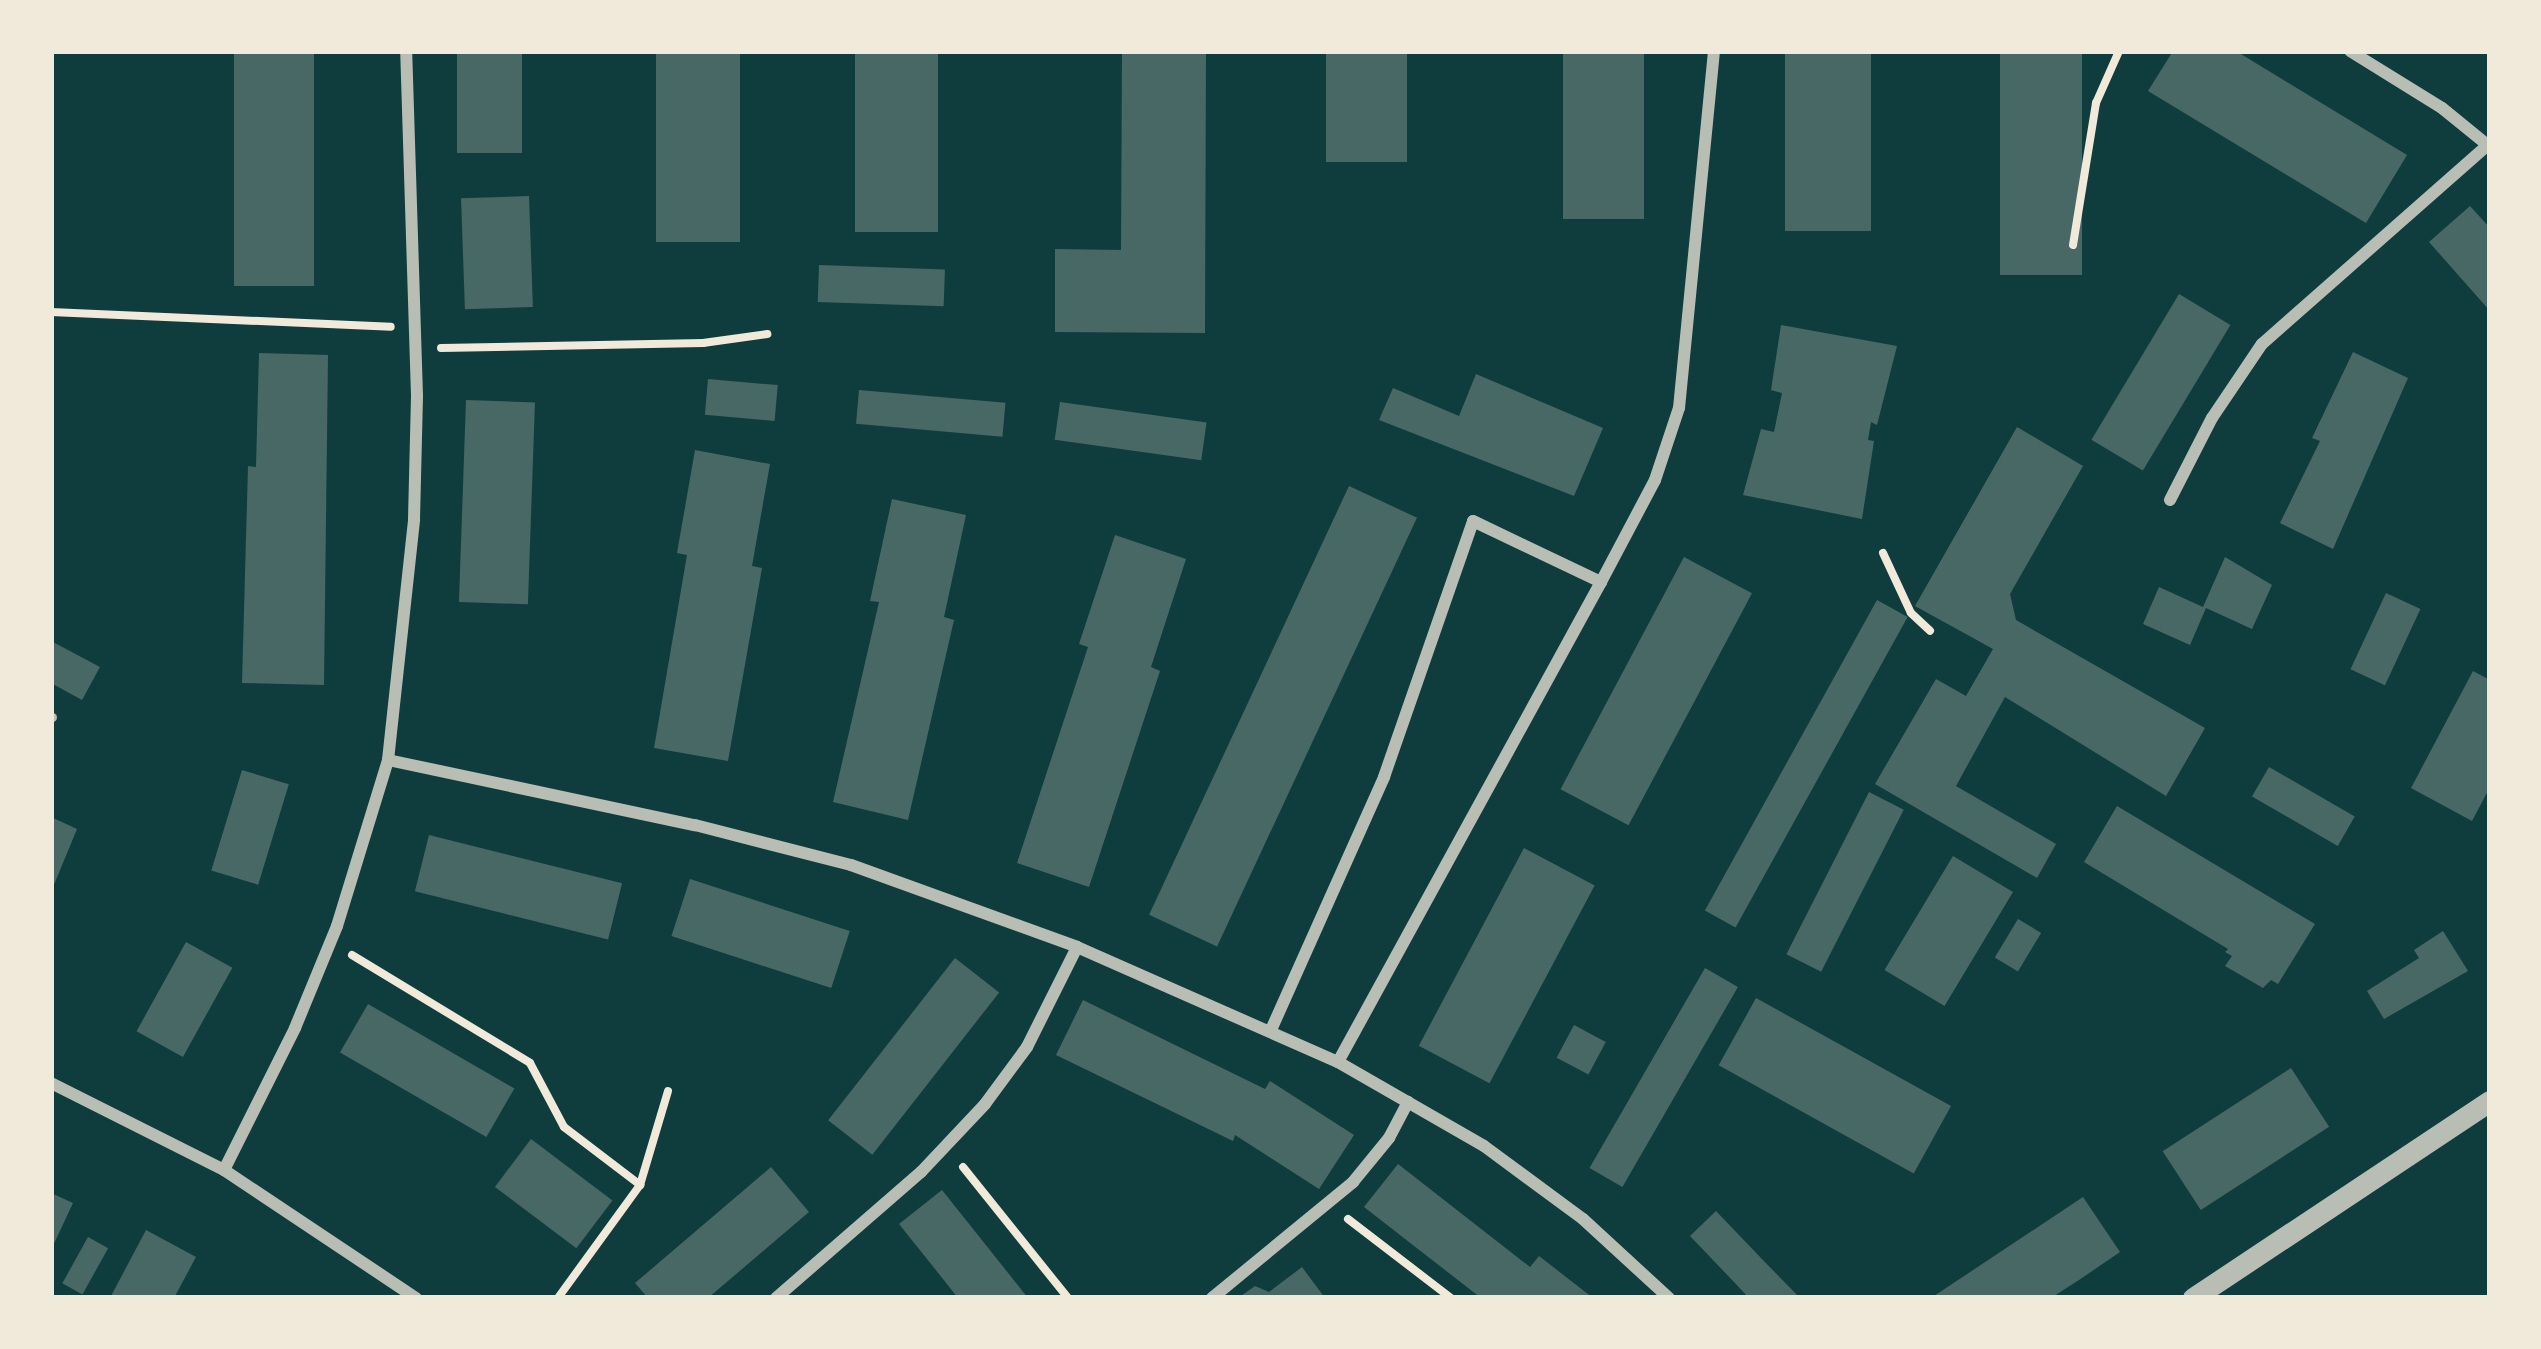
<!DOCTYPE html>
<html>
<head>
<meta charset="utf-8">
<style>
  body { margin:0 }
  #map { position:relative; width:2541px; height:1349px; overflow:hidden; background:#0f3d3e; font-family:"DejaVu Sans",sans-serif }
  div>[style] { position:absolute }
  .building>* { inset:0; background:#486865; transform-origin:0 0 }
  .path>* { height:8px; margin:-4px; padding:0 4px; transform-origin:4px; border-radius:4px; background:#f1e9da }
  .service>* { height:9px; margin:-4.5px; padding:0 4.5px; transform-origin:4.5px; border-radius:4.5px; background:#b8beb3 }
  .minor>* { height:12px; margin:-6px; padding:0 6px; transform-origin:6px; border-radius:6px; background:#b8beb3 }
  .tertiary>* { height:21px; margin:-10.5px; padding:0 10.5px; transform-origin:10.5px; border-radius:10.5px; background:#b8beb3 }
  span { translate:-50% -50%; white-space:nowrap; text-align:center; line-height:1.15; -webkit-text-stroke:9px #f1e9da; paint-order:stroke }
  .frame { position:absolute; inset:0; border:54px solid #f1e9da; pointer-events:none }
</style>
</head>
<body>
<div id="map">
  <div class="building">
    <div style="left:234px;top:51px;width:80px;height:235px"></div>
    <div style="left:457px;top:51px;width:65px;height:102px"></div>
    <div style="left:656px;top:51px;width:84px;height:191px"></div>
    <div style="left:855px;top:51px;width:83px;height:181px"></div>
    <div style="clip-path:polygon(1122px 51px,1206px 51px,1205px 333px,1055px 332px,1055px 249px,1121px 250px)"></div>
    <div style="left:1326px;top:51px;width:81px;height:111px"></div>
    <div style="left:1563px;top:51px;width:81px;height:168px"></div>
    <div style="left:1785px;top:51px;width:86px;height:180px"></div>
    <div style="left:2000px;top:51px;width:82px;height:224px"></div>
    <div style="clip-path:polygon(2173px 51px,2236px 51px,2407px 155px,2366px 223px,2148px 91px)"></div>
    <div style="left:529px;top:196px;width:111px;height:68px;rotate:88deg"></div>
    <div style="clip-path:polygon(2470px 206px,2490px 228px,2490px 311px,2429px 242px)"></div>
    <div style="left:819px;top:265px;width:126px;height:37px;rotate:2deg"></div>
    <div style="left:2179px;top:294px;width:60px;height:170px;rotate:31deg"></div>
    <div style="clip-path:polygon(1781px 325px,1897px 346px,1877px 425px,1871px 422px,1868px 440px,1874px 441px,1862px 519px,1743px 495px,1761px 429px,1774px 432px,1782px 393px,1771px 390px)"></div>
    <div style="clip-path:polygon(2353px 352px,2408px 378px,2333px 549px,2280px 523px,2320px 441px,2312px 438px)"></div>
    <div style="clip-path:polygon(259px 353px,328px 355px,324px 685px,242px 683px,248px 466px,256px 467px)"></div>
    <div style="clip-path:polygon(1476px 374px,1603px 428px,1574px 496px,1379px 420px,1393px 388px,1459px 416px)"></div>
    <div style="left:708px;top:379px;width:70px;height:36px;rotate:5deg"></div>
    <div style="left:859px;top:390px;width:147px;height:34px;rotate:5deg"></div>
    <div style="left:466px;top:400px;width:69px;height:202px;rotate:2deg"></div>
    <div style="left:1060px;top:402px;width:148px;height:38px;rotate:8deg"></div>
    <div style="clip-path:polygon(2017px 427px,2083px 466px,2010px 594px,2016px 620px,2205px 728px,2166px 796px,2005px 697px,1956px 786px,2056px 844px,2037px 878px,1875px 784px,1936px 679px,1966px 696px,1993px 649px,1915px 606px)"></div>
    <div style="clip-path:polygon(695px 450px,770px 464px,752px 566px,762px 568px,728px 761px,654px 748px,687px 555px,677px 553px)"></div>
    <div style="left:1349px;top:486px;width:75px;height:473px;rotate:25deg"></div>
    <div style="clip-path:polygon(892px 499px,966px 515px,944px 617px,954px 620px,908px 820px,833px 802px,879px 602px,870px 601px)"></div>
    <div style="clip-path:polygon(1115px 535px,1186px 559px,1151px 667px,1160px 671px,1089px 887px,1017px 863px,1088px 647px,1079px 644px)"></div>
    <div style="left:1684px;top:557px;width:77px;height:263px;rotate:28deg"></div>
    <div style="clip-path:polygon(2225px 557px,2272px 585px,2252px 629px,2206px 608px,2190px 645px,2143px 624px,2159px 587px,2203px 607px)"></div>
    <div style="left:2386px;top:593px;width:38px;height:84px;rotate:25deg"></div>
    <div style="left:1877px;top:600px;width:35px;height:355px;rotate:29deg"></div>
    <div style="clip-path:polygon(51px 641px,100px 667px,82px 700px,51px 683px)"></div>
    <div style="clip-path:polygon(2473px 671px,2490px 680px,2490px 787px,2472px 821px,2411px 788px)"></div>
    <div style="left:2269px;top:767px;width:99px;height:34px;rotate:30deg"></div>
    <div style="left:242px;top:770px;width:49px;height:105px;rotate:17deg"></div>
    <div style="left:1869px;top:792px;width:39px;height:182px;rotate:27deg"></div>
    <div style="clip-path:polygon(2117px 806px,2315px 924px,2278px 984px,2271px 980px,2263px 988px,2225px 966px,2232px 956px,2225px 952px,2228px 949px,2084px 862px)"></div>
    <div style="clip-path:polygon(51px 817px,77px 829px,51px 892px)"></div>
    <div style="left:429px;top:835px;width:199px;height:58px;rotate:14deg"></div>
    <div style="left:1524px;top:848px;width:80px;height:224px;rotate:28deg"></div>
    <div style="left:1953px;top:856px;width:70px;height:133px;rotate:31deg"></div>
    <div style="left:690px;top:879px;width:168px;height:60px;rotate:18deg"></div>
    <div style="left:2018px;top:919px;width:27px;height:45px;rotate:31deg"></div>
    <div style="clip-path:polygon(2443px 931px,2468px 971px,2384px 1019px,2367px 991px,2419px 958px,2414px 950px)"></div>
    <div style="left:186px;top:942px;width:53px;height:102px;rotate:29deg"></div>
    <div style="left:955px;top:958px;width:56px;height:206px;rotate:38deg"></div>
    <div style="left:1705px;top:968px;width:38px;height:231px;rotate:30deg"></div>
    <div style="left:1756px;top:998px;width:223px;height:77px;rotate:29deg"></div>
    <div style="clip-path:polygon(1083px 1000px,1265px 1089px,1270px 1081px,1354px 1135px,1319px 1189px,1235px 1135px,1233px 1141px,1056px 1055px)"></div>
    <div style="left:368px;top:1004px;width:169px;height:56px;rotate:30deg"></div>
    <div style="left:1574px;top:1025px;width:36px;height:37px;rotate:28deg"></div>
    <div style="left:2291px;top:1068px;width:70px;height:153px;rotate:57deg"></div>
    <div style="left:531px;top:1139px;width:102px;height:60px;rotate:37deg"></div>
    <div style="clip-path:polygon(1398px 1164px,1530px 1267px,1539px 1256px,1593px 1298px,1481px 1298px,1364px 1207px)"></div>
    <div style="clip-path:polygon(771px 1167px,809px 1212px,708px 1298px,648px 1298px,635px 1283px)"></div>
    <div style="clip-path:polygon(942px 1190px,993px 1254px,1028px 1298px,958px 1298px,943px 1279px,899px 1224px)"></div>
    <div style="clip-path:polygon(51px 1193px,73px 1203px,51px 1250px)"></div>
    <div style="clip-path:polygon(2083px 1197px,2120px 1252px,2079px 1280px,2051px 1298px,1931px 1298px)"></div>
    <div style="clip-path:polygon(1716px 1211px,1760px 1257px,1800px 1298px,1749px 1298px,1734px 1282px,1690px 1236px)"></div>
    <div style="clip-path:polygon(146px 1230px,196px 1257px,174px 1298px,110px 1298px)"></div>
    <div style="left:88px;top:1237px;width:23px;height:53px;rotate:29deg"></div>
    <div style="clip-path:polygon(1302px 1267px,1325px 1298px,1238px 1298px,1255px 1286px,1269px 1292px)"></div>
  </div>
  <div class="path">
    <div style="left:2073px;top:245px;width:144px;rotate:-80.8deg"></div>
    <div style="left:2096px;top:103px;width:57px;rotate:-66.1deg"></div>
    <div style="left:51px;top:312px;width:340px;rotate:2.5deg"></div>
    <div style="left:441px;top:348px;width:262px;rotate:-1.1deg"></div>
    <div style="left:703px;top:343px;width:65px;rotate:-8deg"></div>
    <div style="left:1883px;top:553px;width:66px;rotate:65deg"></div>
    <div style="left:1911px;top:613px;width:26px;rotate:43deg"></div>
    <div style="left:352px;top:955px;width:208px;rotate:31.2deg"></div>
    <div style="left:530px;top:1063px;width:72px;rotate:62deg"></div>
    <div style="left:564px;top:1127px;width:96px;rotate:37.3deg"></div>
    <div style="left:640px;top:1185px;width:140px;rotate:126deg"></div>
    <div style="left:963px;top:1167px;width:168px;rotate:51.3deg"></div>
    <div style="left:640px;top:1185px;width:98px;rotate:-73.4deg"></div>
    <div style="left:1348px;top:1219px;width:130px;rotate:37.5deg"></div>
  </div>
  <div class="service">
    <div style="left:51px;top:717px;width:1px"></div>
  </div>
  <div class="minor">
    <div style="left:2350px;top:51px;width:108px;rotate:31.8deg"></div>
    <div style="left:2442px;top:108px;width:62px;rotate:39.1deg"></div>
    <div style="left:2170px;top:500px;width:92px;rotate:-62.9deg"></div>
    <div style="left:2212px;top:418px;width:89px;rotate:-56deg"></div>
    <div style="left:2262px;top:344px;width:301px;rotate:-41.4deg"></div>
    <div style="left:1601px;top:582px;width:115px;rotate:-62.1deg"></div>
    <div style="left:1655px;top:480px;width:76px;rotate:-71.6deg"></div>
    <div style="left:1679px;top:408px;width:359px;rotate:-84.4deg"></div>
    <div style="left:388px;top:760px;width:314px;rotate:12deg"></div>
    <div style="left:695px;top:825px;width:161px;rotate:14.4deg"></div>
    <div style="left:851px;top:865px;width:240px;rotate:19.9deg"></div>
    <div style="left:1077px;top:947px;width:285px;rotate:23.8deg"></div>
    <div style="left:1338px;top:1062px;width:168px;rotate:29.9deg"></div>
    <div style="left:1484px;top:1146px;width:123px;rotate:36.4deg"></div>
    <div style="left:1583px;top:1219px;width:117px;rotate:42.6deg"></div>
    <div style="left:1271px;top:1030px;width:277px;rotate:-65.9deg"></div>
    <div style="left:1384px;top:777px;width:271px;rotate:-70.8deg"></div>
    <div style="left:1473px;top:521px;width:142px;rotate:25.5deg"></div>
    <div style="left:1601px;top:582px;width:547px;rotate:118.72deg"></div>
    <div style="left:51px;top:1083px;width:194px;rotate:26.7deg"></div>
    <div style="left:224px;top:1170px;width:231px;rotate:33.7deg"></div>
    <div style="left:224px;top:1170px;width:159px;rotate:-63.4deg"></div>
    <div style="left:295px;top:1028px;width:110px;rotate:-67.6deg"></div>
    <div style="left:337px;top:926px;width:174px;rotate:-72.9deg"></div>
    <div style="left:388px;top:760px;width:242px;rotate:-83.8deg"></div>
    <div style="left:414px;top:519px;width:123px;rotate:-88.6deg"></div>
    <div style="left:417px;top:396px;width:345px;rotate:-91.8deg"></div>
    <div style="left:776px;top:1298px;width:192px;rotate:-41deg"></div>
    <div style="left:921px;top:1172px;width:93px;rotate:-46.7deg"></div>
    <div style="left:985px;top:1104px;width:71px;rotate:-53.6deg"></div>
    <div style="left:1027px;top:1047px;width:112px;rotate:-63.4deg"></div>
    <div style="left:1212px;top:1298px;width:183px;rotate:-39.4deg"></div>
    <div style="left:1353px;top:1182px;width:57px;rotate:-50.7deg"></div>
    <div style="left:1389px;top:1138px;width:41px;rotate:-62.2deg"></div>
  </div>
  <div class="tertiary">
    <div style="left:2193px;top:1298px;width:356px;rotate:-33.6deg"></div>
  </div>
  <div class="frame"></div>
</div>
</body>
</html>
